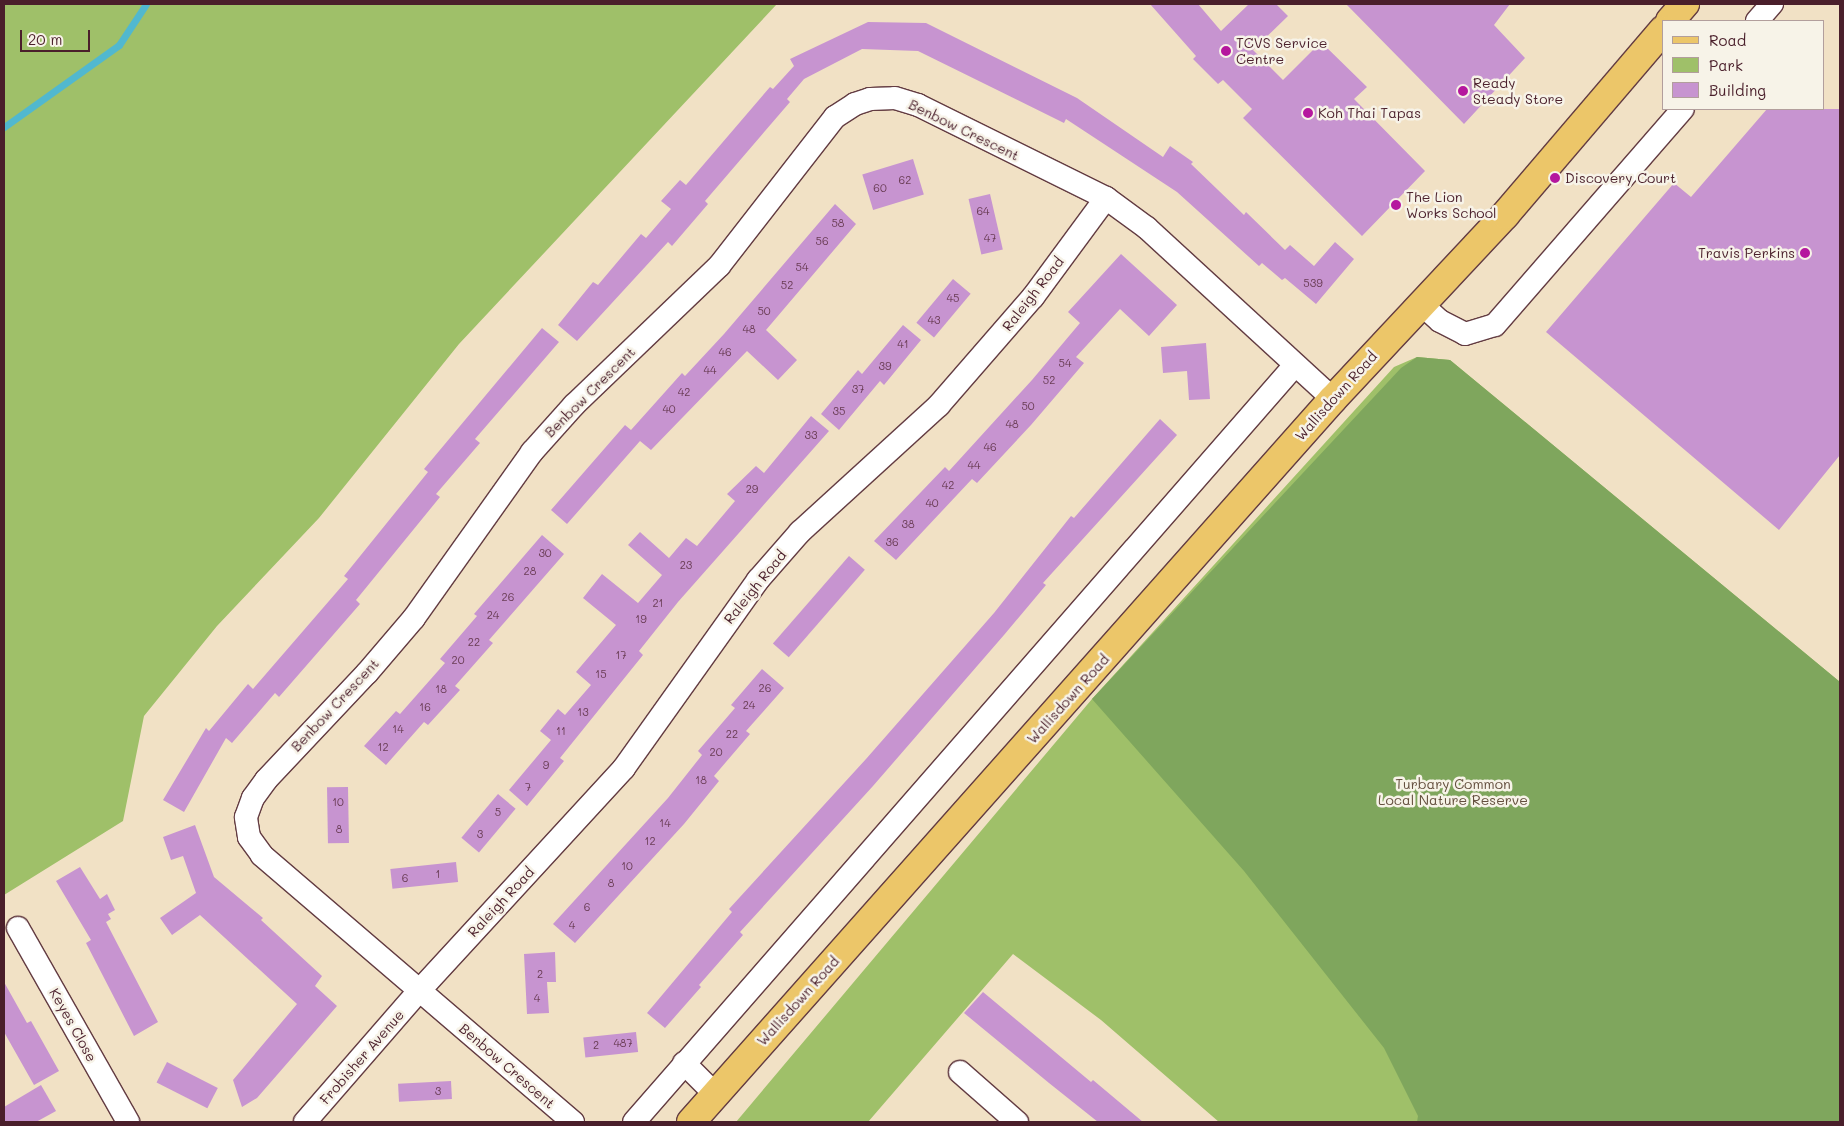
<!DOCTYPE html>
<html>
<head>
<meta charset="utf-8">
<style>
  body { margin:0 }
  #map { position:relative; width:1844px; height:1126px; overflow:hidden; background:#f1e1c5; font-family:Mali,sans-serif }
  div>[style] { position:absolute }
  .green>* { inset:0; background:#9fc069 }
  .forest>* { inset:0; background:#7fa65d }
  .stream>* { height:7px; margin:-3.5px; padding:0 3.5px; transform-origin:3.5px; border-radius:3.5px; background:#51b8cf }
  .building>* { inset:0; background:#c794d0; transform-origin:0 0 }
  .roads { filter:drop-shadow(1px 0 #633c42) drop-shadow(-1px 0 #633c42) drop-shadow(0 1px #633c42) drop-shadow(0 -1px #633c42) }
  .street>* { height:22px; margin:-11px; padding:0 11px; transform-origin:11px; border-radius:11px; background:#fff }
  .primary>* { height:28px; margin:-14px; padding:0 14px; transform-origin:14px; border-radius:14px; background:#ecc669 }
  .dots>* { width:14px; height:14px; translate:-50% -50%; box-sizing:border-box; border:2px solid #f7f3e8; border-radius:50% }
  span { translate:-50% -50%; white-space:nowrap; text-align:center; line-height:1.15; -webkit-text-stroke:5px #f7f3e8; paint-order:stroke }
  .number-label { font-size:11px; color:#693c54 }
  .number-label span { -webkit-text-stroke-width:0 }
  .poi-label { font-size:14px; color:#4a1f2b }
  .left { translate:0 -50%; text-align:left }
  .right { translate:-100% -50%; text-align:right }
  .street-label { font-size:14px; color:#4a1f2b }
  .park-label { font-size:14px; color:#644f3e }
  .frame { position:absolute; inset:0; border:5px solid #4a1f2b; pointer-events:none }
  .legend { position:absolute; left:1662px; top:20px; width:162px; height:90px; box-sizing:border-box; background:#f7f3e8; border:1px solid #b29e9c; margin:0; padding:6px 9px; list-style:none; font-size:15px; color:#4a1f2b }
  .legend li { display:flex; align-items:center; gap:10px; height:25px }
  .legend b { width:25px; border:1px solid #b29e9c }
  .scale { position:absolute; left:20px; top:30px; width:70px; height:22px; box-sizing:border-box; border:2px solid #4a1f2b; border-top:0; padding-left:6px; font-size:15px; line-height:18px; white-space:nowrap; color:#4a1f2b; -webkit-text-stroke:4px #f7f3e8; paint-order:stroke }
</style>
</head>
<body>
<div id="map">
  <div class="green">
    <div style="clip-path:polygon(4px 4px,777px 4px,459px 344px,319px 518px,217px 626px,144px 716px,123px 821px,4px 895px)"></div>
    <div style="clip-path:polygon(1417px 357px,1450px 360px,1840px 682px,1840px 1122px,1219px 1122px,1101px 1020px,1013px 954px,868px 1122px,736px 1122px,1092px 699px,1394px 367px)"></div>
  </div>
  <div class="forest">
    <div style="clip-path:polygon(1417px 357px,1450px 360px,1840px 682px,1840px 1122px,1417px 1122px,1418px 1116px,1384px 1048px,1244px 871px,1092px 699px,1401px 368px)"></div>
  </div>
  <div class="stream">
    <div style="left:4px;top:127px;width:141px;rotate:-35.5deg"></div>
    <div style="left:119px;top:45px;width:49px;rotate:-56.6deg"></div>
  </div>
  <div class="building">
    <div style="clip-path:polygon(1150px 4px,1198px 4px,1221px 31px,1249px 4px,1276px 4px,1288px 16px,1253px 50px,1283px 80px,1321px 42px,1367px 87px,1354px 99px,1425px 171px,1362px 236px,1243px 118px,1252px 109px,1223px 80px,1218px 84px,1193px 59px,1196px 56px)"></div>
    <div style="clip-path:polygon(1346px 4px,1510px 4px,1494px 25px,1525px 58px,1464px 124px)"></div>
    <div style="clip-path:polygon(868px 22px,926px 23px,1077px 98px,1163px 157px,1170px 146px,1193px 162px,1191px 164px,1244px 215px,1246px 212px,1285px 250px,1290px 245px,1314px 266px,1335px 242px,1354px 259px,1316px 304px,1285px 278px,1282px 280px,1262px 263px,1259px 266px,1177px 192px,1066px 119px,1064px 123px,918px 51px,862px 49px,804px 79px,787px 99px,790px 102px,705px 201px,708px 204px,672px 246px,668px 242px,577px 341px,558px 325px,593px 282px,598px 285px,641px 234px,646px 238px,671px 209px,661px 201px,680px 180px,686px 185px,770px 87px,773px 89px,794px 66px,790px 59px)"></div>
    <div style="clip-path:polygon(1767px 109px,1840px 109px,1840px 455px,1779px 530px,1546px 332px,1674px 183px,1691px 197px)"></div>
    <div style="left:913px;top:159px;width:37px;height:53px;rotate:73deg"></div>
    <div style="left:990px;top:194px;width:57px;height:22px;rotate:77deg"></div>
    <div style="clip-path:polygon(835px 204px,856px 224px,766px 330px,797px 360px,778px 380px,747px 351px,651px 450px,640px 441px,567px 524px,551px 510px,625px 425px,631px 430px,682px 373px,685px 376px,724px 334px)"></div>
    <div style="clip-path:polygon(1121px 254px,1177px 305px,1149px 336px,1120px 309px,1076px 357px,1084px 363px,1031px 425px,977px 483px,972px 479px,896px 560px,874px 541px,945px 467px,949px 471px,1032px 380px,1080px 323px,1068px 312px)"></div>
    <div style="left:953px;top:279px;width:23px;height:57px;rotate:40deg"></div>
    <div style="clip-path:polygon(903px 325px,921px 340px,884px 385px,880px 381px,839px 430px,821px 414px,858px 370px,862px 374px)"></div>
    <div style="clip-path:polygon(542px 328px,559px 342px,475px 439px,480px 443px,436px 494px,440px 497px,356px 600px,360px 604px,279px 697px,275px 693px,232px 743px,226px 738px,184px 812px,163px 800px,206px 728px,209px 731px,248px 684px,253px 689px,348px 579px,344px 576px,428px 472px,424px 469px)"></div>
    <div style="clip-path:polygon(1206px 343px,1210px 399px,1189px 400px,1187px 371px,1163px 373px,1161px 347px)"></div>
    <div style="clip-path:polygon(811px 416px,829px 431px,678px 602px,639px 651px,643px 655px,560px 758px,564px 761px,527px 806px,509px 790px,551px 740px,540px 731px,558px 709px,565px 715px,591px 685px,576px 672px,616px 625px,583px 598px,602px 574px,638px 603px,662px 575px,628px 545px,640px 532px,669px 558px,686px 538px,697px 546px,735px 501px,727px 494px,756px 466px,764px 473px)"></div>
    <div style="clip-path:polygon(1160px 419px,1177px 435px,1043px 583px,1046px 585px,1004px 635px,873px 786px,740px 932px,743px 935px,699px 985px,701px 987px,665px 1028px,647px 1013px,732px 912px,729px 909px,866px 759px,994px 613px,1071px 516px,1074px 518px)"></div>
    <div style="clip-path:polygon(542px 535px,564px 554px,489px 640px,493px 643px,455px 686px,460px 690px,428px 725px,424px 722px,386px 765px,364px 746px,396px 711px,400px 714px,445px 663px,440px 659px,477px 616px,474px 614px)"></div>
    <div style="left:849px;top:556px;width:21px;height:116px;rotate:41deg"></div>
    <div style="clip-path:polygon(762px 669px,784px 688px,746px 731px,750px 734px,714px 776px,719px 781px,684px 824px,575px 943px,553px 924px,668px 798px,702px 755px,698px 751px,735px 708px,731px 705px)"></div>
    <div style="left:348px;top:787px;width:56px;height:21px;rotate:89deg"></div>
    <div style="left:498px;top:794px;width:23px;height:57px;rotate:40deg"></div>
    <div style="clip-path:polygon(195px 825px,214px 877px,263px 918px,261px 920px,322px 976px,315px 986px,337px 1006px,257px 1098px,242px 1107px,233px 1080px,297px 1004px,200px 915px,172px 935px,160px 918px,196px 893px,183px 856px,171px 860px,163px 837px)"></div>
    <div style="left:456px;top:862px;width:20px;height:66px;rotate:84deg"></div>
    <div style="clip-path:polygon(80px 867px,100px 899px,107px 894px,115px 910px,108px 914px,111px 919px,106px 922px,158px 1022px,134px 1036px,86px 943px,91px 940px,56px 881px)"></div>
    <div style="clip-path:polygon(555px 952px,556px 982px,547px 982px,549px 1013px,527px 1014px,524px 954px)"></div>
    <div style="clip-path:polygon(4px 982px,27px 1023px,31px 1021px,59px 1071px,34px 1085px,4px 1032px)"></div>
    <div style="clip-path:polygon(983px 992px,1091px 1082px,1093px 1080px,1143px 1122px,1098px 1122px,1049px 1083px,964px 1013px)"></div>
    <div style="left:636px;top:1032px;width:20px;height:53px;rotate:84deg"></div>
    <div style="left:167px;top:1062px;width:57px;height:23px;rotate:27deg"></div>
    <div style="left:451px;top:1081px;width:18px;height:53px;rotate:87deg"></div>
    <div style="clip-path:polygon(41px 1085px,56px 1111px,36px 1122px,4px 1122px,4px 1107px)"></div>
  </div>
  <div class="roads">
    <div class="street">
      <div style="left:1757px;top:21px;width:23px;rotate:-49deg"></div>
      <div style="left:1420px;top:303px;width:27px;rotate:42deg"></div>
      <div style="left:1440px;top:321px;width:28px;rotate:27deg"></div>
      <div style="left:1465px;top:334px;width:31px;rotate:-17deg"></div>
      <div style="left:1495px;top:325px;width:286px;rotate:-49deg"></div>
      <div style="left:18px;top:928px;width:223px;rotate:60.4deg"></div>
      <div style="left:684px;top:1063px;width:44px;rotate:45deg"></div>
      <div style="left:960px;top:1072px;width:76px;rotate:41.3deg"></div>
      <div style="left:305px;top:1122px;width:174px;rotate:-49deg"></div>
      <div style="left:419px;top:991px;width:303px;rotate:-47.4deg"></div>
      <div style="left:624px;top:768px;width:231px;rotate:-54.5deg"></div>
      <div style="left:758px;top:580px;width:64px;rotate:-48.8deg"></div>
      <div style="left:800px;top:532px;width:188px;rotate:-42.4deg"></div>
      <div style="left:939px;top:405px;width:143px;rotate:-49deg"></div>
      <div style="left:1033px;top:297px;width:123px;rotate:-53.6deg"></div>
      <div style="left:573px;top:1122px;width:410px;rotate:-139.4deg"></div>
      <div style="left:262px;top:855px;width:22px;rotate:-126deg"></div>
      <div style="left:249px;top:837px;width:20px;rotate:-99deg"></div>
      <div style="left:246px;top:817px;width:20px;rotate:-70deg"></div>
      <div style="left:253px;top:798px;width:22px;rotate:-54deg"></div>
      <div style="left:266px;top:780px;width:147px;rotate:-46.7deg"></div>
      <div style="left:367px;top:673px;width:72px;rotate:-49.5deg"></div>
      <div style="left:414px;top:618px;width:204px;rotate:-54.6deg"></div>
      <div style="left:532px;top:452px;width:63px;rotate:-48.2deg"></div>
      <div style="left:574px;top:405px;width:201px;rotate:-43.8deg"></div>
      <div style="left:719px;top:266px;width:189px;rotate:-52.1deg"></div>
      <div style="left:835px;top:117px;width:24px;rotate:-33deg"></div>
      <div style="left:855px;top:104px;width:16px;rotate:-18deg"></div>
      <div style="left:870px;top:99px;width:25px;rotate:-2deg"></div>
      <div style="left:895px;top:98px;width:24px;rotate:17deg"></div>
      <div style="left:918px;top:105px;width:210px;rotate:26.3deg"></div>
      <div style="left:1106px;top:198px;width:51px;rotate:36.2deg"></div>
      <div style="left:1147px;top:228px;width:253px;rotate:42.6deg"></div>
      <div style="left:634px;top:1122px;width:1005px;rotate:-48.87deg"></div>
    </div>
    <div class="primary">
      <div style="left:1670px;top:21px;width:23px;rotate:-49deg"></div>
      <div style="left:691px;top:1122px;width:967px;rotate:-48.4deg"></div>
      <div style="left:1333px;top:399px;width:252px;rotate:-46.9deg"></div>
      <div style="left:1505px;top:215px;width:243px;rotate:-49.5deg"></div>
    </div>
  </div>
  <div class="dots">
    <div style="left:1226px;top:51px;background:#b5179e"></div>
    <div style="left:1463px;top:91px;background:#b5179e"></div>
    <div style="left:1308px;top:113px;background:#b5179e"></div>
    <div style="left:1555px;top:178px;background:#b5179e"></div>
    <div style="left:1396px;top:205px;background:#b5179e"></div>
    <div style="left:1805px;top:253px;background:#b5179e"></div>
  </div>
  <div class="number-label">
    <span style="left:905px;top:180px">62</span>
    <span style="left:880px;top:188px">60</span>
    <span style="left:983px;top:211px">64</span>
    <span style="left:838px;top:223px">58</span>
    <span style="left:990px;top:238px">47</span>
    <span style="left:822px;top:241px">56</span>
    <span style="left:802px;top:267px">54</span>
    <span style="left:1313px;top:283px">539</span>
    <span style="left:787px;top:285px">52</span>
    <span style="left:953px;top:298px">45</span>
    <span style="left:764px;top:311px">50</span>
    <span style="left:934px;top:320px">43</span>
    <span style="left:749px;top:329px">48</span>
    <span style="left:903px;top:344px">41</span>
    <span style="left:725px;top:352px">46</span>
    <span style="left:1065px;top:363px">54</span>
    <span style="left:885px;top:366px">39</span>
    <span style="left:710px;top:370px">44</span>
    <span style="left:1049px;top:380px">52</span>
    <span style="left:858px;top:389px">37</span>
    <span style="left:684px;top:392px">42</span>
    <span style="left:1028px;top:406px">50</span>
    <span style="left:669px;top:409px">40</span>
    <span style="left:839px;top:411px">35</span>
    <span style="left:1012px;top:424px">48</span>
    <span style="left:811px;top:435px">33</span>
    <span style="left:990px;top:447px">46</span>
    <span style="left:974px;top:465px">44</span>
    <span style="left:948px;top:485px">42</span>
    <span style="left:752px;top:489px">29</span>
    <span style="left:932px;top:503px">40</span>
    <span style="left:908px;top:524px">38</span>
    <span style="left:892px;top:542px">36</span>
    <span style="left:545px;top:553px">30</span>
    <span style="left:686px;top:565px">23</span>
    <span style="left:530px;top:571px">28</span>
    <span style="left:508px;top:597px">26</span>
    <span style="left:658px;top:603px">21</span>
    <span style="left:493px;top:615px">24</span>
    <span style="left:641px;top:619px">19</span>
    <span style="left:474px;top:642px">22</span>
    <span style="left:621px;top:655px">17</span>
    <span style="left:458px;top:660px">20</span>
    <span style="left:601px;top:674px">15</span>
    <span style="left:765px;top:688px">26</span>
    <span style="left:441px;top:689px">18</span>
    <span style="left:749px;top:705px">24</span>
    <span style="left:425px;top:707px">16</span>
    <span style="left:583px;top:712px">13</span>
    <span style="left:398px;top:729px">14</span>
    <span style="left:561px;top:731px">11</span>
    <span style="left:732px;top:734px">22</span>
    <span style="left:383px;top:747px">12</span>
    <span style="left:716px;top:752px">20</span>
    <span style="left:546px;top:765px">9</span>
    <span style="left:701px;top:780px">18</span>
    <span style="left:528px;top:787px">7</span>
    <span style="left:338px;top:802px">10</span>
    <span style="left:498px;top:812px">5</span>
    <span style="left:665px;top:823px">14</span>
    <span style="left:339px;top:829px">8</span>
    <span style="left:480px;top:834px">3</span>
    <span style="left:650px;top:841px">12</span>
    <span style="left:627px;top:866px">10</span>
    <span style="left:438px;top:874px">1</span>
    <span style="left:405px;top:878px">6</span>
    <span style="left:611px;top:883px">8</span>
    <span style="left:587px;top:907px">6</span>
    <span style="left:572px;top:925px">4</span>
    <span style="left:540px;top:974px">2</span>
    <span style="left:537px;top:998px">4</span>
    <span style="left:623px;top:1043px">487</span>
    <span style="left:596px;top:1045px">2</span>
    <span style="left:438px;top:1091px">3</span>
  </div>
  <div class="poi-label">
    <span class="left" style="left:1236px;top:51px">TCVS Service<br>Centre</span>
    <span class="left" style="left:1473px;top:91px">Ready<br>Steady Store</span>
    <span class="left" style="left:1318px;top:113px">Koh Thai Tapas</span>
    <span class="left" style="left:1565px;top:178px">Discovery Court</span>
    <span class="left" style="left:1406px;top:205px">The Lion<br>Works School</span>
    <span class="right" style="left:1795px;top:253px">Travis Perkins</span>
  </div>
  <div class="street-label">
    <span style="left:964px;top:130px;rotate:26deg">Benbow Crescent</span>
    <span style="left:1033px;top:294px;rotate:-52deg">Raleigh Road</span>
    <span style="left:590px;top:392px;rotate:-45deg">Benbow Crescent</span>
    <span style="left:1336px;top:396px;rotate:-48deg">Wallisdown Road</span>
    <span style="left:755px;top:587px;rotate:-51deg">Raleigh Road</span>
    <span style="left:1068px;top:699px;rotate:-48deg">Wallisdown Road</span>
    <span style="left:335px;top:705px;rotate:-47deg">Benbow Crescent</span>
    <span style="left:501px;top:902px;rotate:-47deg">Raleigh Road</span>
    <span style="left:798px;top:1001px;rotate:-48deg">Wallisdown Road</span>
    <span style="left:73px;top:1025px;rotate:61deg">Keyes Close</span>
    <span style="left:362px;top:1057px;rotate:-49deg">Frobisher Avenue</span>
    <span style="left:507px;top:1066px;rotate:41deg">Benbow Crescent</span>
  </div>
  <div class="park-label">
    <span style="left:1453px;top:792px">Turbary Common<br>Local Nature Reserve</span>
  </div>
  <div class="frame"></div>
  <ul class="legend">
  <li><b style="height:6px;background:#ecc669"></b>Road</li>
  <li><b style="height:14px;background:#9fc069"></b>Park</li>
  <li><b style="height:14px;background:#c794d0"></b>Building</li>
  </ul>
  <div class="scale">20 m</div>
</div>
</body>
</html>
